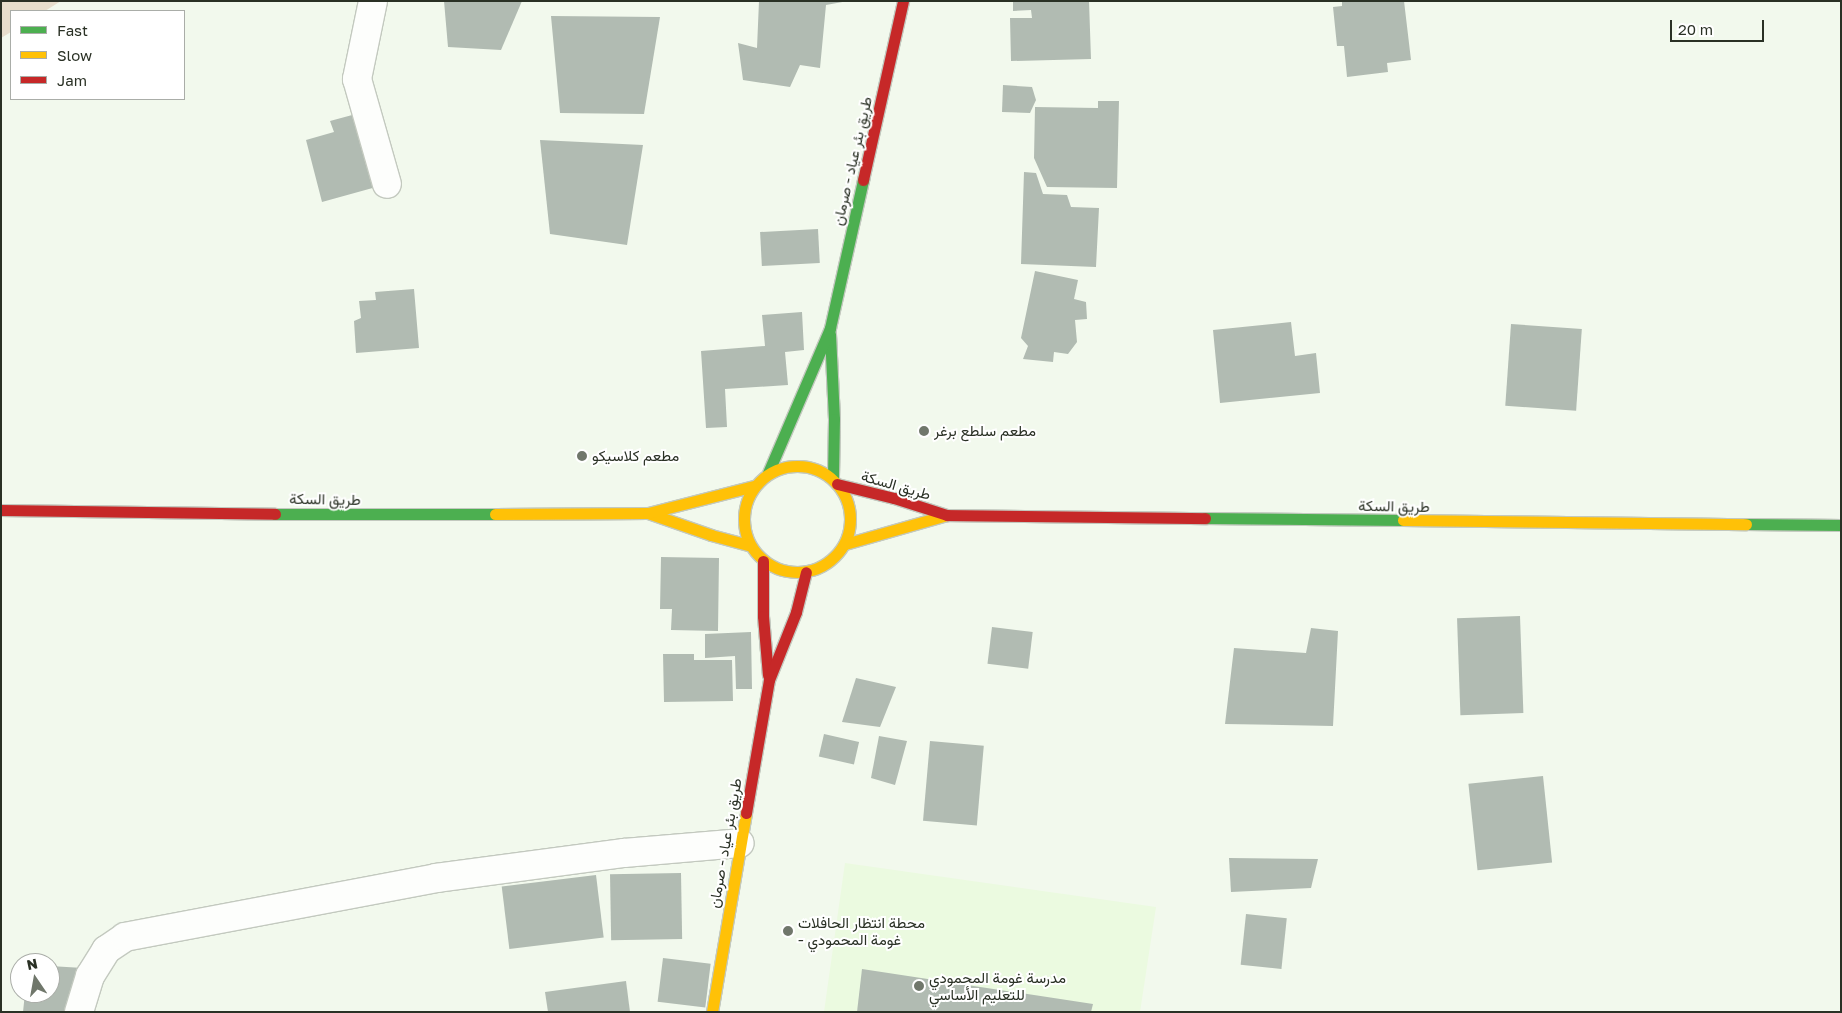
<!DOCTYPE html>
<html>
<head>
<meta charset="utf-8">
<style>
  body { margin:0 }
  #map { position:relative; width:1842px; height:1013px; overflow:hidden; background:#f2f9ed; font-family:"Golos Text",Vazirmatn,sans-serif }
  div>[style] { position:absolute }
  .built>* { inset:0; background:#ebfae0 }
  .green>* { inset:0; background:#e7decc }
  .building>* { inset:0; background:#b1bbb2; transform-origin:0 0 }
  .roads { filter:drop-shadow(1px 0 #c3c9bf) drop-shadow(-1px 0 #c3c9bf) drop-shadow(0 1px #c3c9bf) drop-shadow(0 -1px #c3c9bf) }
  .street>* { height:28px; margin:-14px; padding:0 14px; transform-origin:14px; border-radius:14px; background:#fdfefc }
  .fast>* { height:11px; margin:-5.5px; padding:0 5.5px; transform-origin:5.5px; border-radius:5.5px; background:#4caf50 }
  .slow>* { height:11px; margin:-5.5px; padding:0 5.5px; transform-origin:5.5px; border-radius:5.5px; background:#ffc107 }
  .slow>.ring { margin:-5.5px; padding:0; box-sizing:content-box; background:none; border:11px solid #ffc107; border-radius:50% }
  .jam>* { height:11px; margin:-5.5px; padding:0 5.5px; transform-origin:5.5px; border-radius:5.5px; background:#c62828 }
  .dots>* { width:14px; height:14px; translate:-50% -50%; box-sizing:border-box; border:2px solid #fff; border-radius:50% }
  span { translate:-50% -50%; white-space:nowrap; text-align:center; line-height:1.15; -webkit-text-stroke:4px #fff; paint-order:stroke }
  .street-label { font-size:15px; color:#2a3125 }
  .poi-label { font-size:15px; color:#2a3125 }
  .left { translate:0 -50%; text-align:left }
  .frame { position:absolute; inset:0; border:2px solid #2a3125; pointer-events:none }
  .legend { position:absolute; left:10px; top:10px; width:175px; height:90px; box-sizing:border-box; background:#fff; border:1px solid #aaada8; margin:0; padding:6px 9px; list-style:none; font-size:15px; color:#2a3125 }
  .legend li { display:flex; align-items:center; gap:10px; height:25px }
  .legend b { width:25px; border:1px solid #aaada8 }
  .north { position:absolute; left:10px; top:953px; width:50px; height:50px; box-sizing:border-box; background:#fff; border:1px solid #aaada8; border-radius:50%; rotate:348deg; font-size:14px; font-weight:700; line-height:20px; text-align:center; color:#2a3125 }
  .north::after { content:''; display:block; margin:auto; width:18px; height:22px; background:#70776b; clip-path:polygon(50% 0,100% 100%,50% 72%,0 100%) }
  .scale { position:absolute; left:1670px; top:20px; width:94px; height:22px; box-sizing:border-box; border:2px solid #2a3125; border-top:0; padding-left:6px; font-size:15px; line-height:18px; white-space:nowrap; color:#2a3125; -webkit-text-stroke:4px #fff; paint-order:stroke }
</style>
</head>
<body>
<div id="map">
  <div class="built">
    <div style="clip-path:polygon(845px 863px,1156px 907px,1140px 1012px,824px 1012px)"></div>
  </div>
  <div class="green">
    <div style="clip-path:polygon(1px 1px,61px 1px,45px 11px,11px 11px,11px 32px,1px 38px)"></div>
  </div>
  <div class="building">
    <div style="clip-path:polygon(444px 1px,522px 1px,501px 50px,448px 47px)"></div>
    <div style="clip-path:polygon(759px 1px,848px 1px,826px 5px,820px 68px,800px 65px,790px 87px,743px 80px,738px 43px,757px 48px)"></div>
    <div style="clip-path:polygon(1013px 1px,1089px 1px,1091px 59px,1011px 61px,1010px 18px,1032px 18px,1031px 10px,1013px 11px)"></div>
    <div style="clip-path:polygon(1342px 1px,1404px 1px,1411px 60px,1387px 63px,1388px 72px,1347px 77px,1344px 46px,1337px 46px,1333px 7px,1342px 6px)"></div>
    <div style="clip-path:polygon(551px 16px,660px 17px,644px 114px,560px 113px)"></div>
    <div style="clip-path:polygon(1003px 85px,1032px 87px,1036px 100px,1030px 113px,1002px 112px)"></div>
    <div style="clip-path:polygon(1098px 101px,1119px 101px,1117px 188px,1047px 187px,1034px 158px,1035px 107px,1098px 108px)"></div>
    <div style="clip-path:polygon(367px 111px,387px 184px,322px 202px,306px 140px,334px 132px,330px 121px)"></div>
    <div style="clip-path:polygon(540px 140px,643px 145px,627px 245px,550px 234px)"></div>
    <div style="clip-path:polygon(1024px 172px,1036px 173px,1043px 194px,1067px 195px,1071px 207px,1099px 208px,1096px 267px,1021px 264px)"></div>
    <div style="left:818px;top:229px;width:34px;height:58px;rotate:87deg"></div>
    <div style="clip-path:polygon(1035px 271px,1078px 280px,1074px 299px,1086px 302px,1087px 319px,1075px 320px,1077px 342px,1068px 354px,1054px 352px,1053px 362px,1023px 359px,1028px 346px,1021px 338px)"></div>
    <div style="clip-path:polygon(414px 289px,419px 348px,356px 353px,354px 321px,361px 318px,359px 301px,376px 300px,375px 292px)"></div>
    <div style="clip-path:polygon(802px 312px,804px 350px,785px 352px,788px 385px,725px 389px,727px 427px,706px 428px,701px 351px,765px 346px,762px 315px)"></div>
    <div style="clip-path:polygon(1291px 322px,1295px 356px,1316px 353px,1320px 393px,1220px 403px,1213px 330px)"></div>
    <div style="left:1511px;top:324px;width:71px;height:82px;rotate:4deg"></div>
    <div style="clip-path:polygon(661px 557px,719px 558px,718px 631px,671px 630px,672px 609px,660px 609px)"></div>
    <div style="left:1520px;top:616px;width:97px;height:63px;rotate:88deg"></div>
    <div style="left:992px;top:627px;width:41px;height:37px;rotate:7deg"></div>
    <div style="clip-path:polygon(1311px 628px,1338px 631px,1333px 726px,1225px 724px,1234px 648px,1306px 653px)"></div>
    <div style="clip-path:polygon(751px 632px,752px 689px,736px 689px,735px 656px,705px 658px,705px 634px)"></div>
    <div style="clip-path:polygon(663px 654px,694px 654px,694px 660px,732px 660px,733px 701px,664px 702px)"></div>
    <div style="clip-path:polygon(856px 678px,896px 687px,880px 727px,842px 722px)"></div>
    <div style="left:824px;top:734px;width:36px;height:23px;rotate:13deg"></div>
    <div style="clip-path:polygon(879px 736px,907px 741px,895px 785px,871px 778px)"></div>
    <div style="left:930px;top:741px;width:54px;height:80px;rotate:5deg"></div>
    <div style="left:1543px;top:776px;width:87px;height:75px;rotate:84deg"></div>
    <div style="clip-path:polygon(1229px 858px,1318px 859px,1311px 888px,1231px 892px)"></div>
    <div style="left:681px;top:873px;width:66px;height:71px;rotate:89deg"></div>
    <div style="left:596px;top:875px;width:63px;height:95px;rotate:83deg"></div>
    <div style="left:1246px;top:914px;width:41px;height:51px;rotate:6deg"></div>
    <div style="left:663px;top:958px;width:48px;height:44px;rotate:7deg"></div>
    <div style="clip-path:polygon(50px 966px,83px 968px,74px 1012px,23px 1012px,25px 993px,50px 993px)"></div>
    <div style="clip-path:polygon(862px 969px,1093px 1004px,1091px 1012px,857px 1012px)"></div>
    <div style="clip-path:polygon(626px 981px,630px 1012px,548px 1012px,545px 992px)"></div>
  </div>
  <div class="roads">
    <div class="street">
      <div style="left:373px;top:1px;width:80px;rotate:101.6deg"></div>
      <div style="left:357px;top:79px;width:109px;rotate:74.1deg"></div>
      <div style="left:79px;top:1012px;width:38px;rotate:-73deg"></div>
      <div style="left:90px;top:976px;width:31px;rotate:-58deg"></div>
      <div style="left:106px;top:950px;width:23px;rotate:-34deg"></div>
      <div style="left:125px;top:937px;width:317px;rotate:-10.7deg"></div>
      <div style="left:436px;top:878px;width:190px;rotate:-7.6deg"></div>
      <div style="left:624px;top:853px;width:116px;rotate:-4.9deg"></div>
    </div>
    <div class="fast">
      <div style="left:830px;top:334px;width:85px;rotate:87.3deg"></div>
      <div style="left:834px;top:419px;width:59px;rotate:91deg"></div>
      <div style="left:768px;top:473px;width:158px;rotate:-66.8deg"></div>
      <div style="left:830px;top:328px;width:152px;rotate:-77.4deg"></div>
      <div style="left:275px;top:514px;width:220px"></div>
      <div style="left:1205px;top:518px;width:198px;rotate:0.6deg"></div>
      <div style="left:1746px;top:524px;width:95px;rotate:0.6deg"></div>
    </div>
    <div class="slow">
      <div class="ring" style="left:744px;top:466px;width:95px;height:95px"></div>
      <div style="left:648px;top:513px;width:67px;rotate:19.2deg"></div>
      <div style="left:711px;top:535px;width:39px;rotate:15deg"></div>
      <div style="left:495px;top:514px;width:153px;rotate:-0.4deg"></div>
      <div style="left:648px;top:513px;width:109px;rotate:-14.3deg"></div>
      <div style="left:1403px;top:520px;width:343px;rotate:0.7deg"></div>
      <div style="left:845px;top:544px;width:106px;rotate:-15.9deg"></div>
      <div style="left:712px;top:1012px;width:202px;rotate:-80.3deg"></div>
    </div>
    <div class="jam">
      <div style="left:863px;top:180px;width:183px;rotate:-77.4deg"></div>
      <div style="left:837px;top:484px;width:59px;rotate:13.8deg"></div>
      <div style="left:894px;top:498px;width:56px;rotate:17.8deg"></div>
      <div style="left:947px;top:515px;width:258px;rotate:0.7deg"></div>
      <div style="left:1px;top:510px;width:274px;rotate:0.8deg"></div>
      <div style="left:763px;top:561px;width:55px;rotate:90deg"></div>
      <div style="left:763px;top:616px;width:59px;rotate:85.2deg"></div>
      <div style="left:746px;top:813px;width:135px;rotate:-80.2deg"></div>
      <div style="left:769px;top:680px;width:73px;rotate:-68.3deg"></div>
      <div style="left:796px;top:612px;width:41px;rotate:-76deg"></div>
    </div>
  </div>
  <div class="dots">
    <div style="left:924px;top:431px;background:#70776b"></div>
    <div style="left:582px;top:456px;background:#70776b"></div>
    <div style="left:788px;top:931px;background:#70776b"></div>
    <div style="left:919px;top:986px;background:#70776b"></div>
  </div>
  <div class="street-label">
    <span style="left:852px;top:161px;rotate:-77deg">طريق بئر عياد - صرمان</span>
    <span style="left:896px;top:485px;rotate:16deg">طريق السكة</span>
    <span style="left:325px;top:499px;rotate:1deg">طريق السكة</span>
    <span style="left:1394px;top:506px;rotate:1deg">طريق السكة</span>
    <span style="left:725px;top:843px;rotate:-80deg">طريق بئر عياد - صرمان</span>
  </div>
  <div class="poi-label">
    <span class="left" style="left:934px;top:431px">مطعم سلطع برغر</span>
    <span class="left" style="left:592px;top:456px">مطعم كلاسيكو</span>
    <span class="left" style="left:798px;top:931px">محطة انتظار الحافلات<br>- غومة المحمودي</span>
    <span class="left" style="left:929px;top:986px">مدرسة غومة المحمودي<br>للتعليم الأساسي</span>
  </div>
  <div class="frame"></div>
  <ul class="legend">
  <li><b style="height:6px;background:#4caf50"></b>Fast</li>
  <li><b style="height:6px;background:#ffc107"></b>Slow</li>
  <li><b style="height:6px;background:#c62828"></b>Jam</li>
  </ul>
  <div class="north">N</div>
  <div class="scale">20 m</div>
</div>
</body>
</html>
